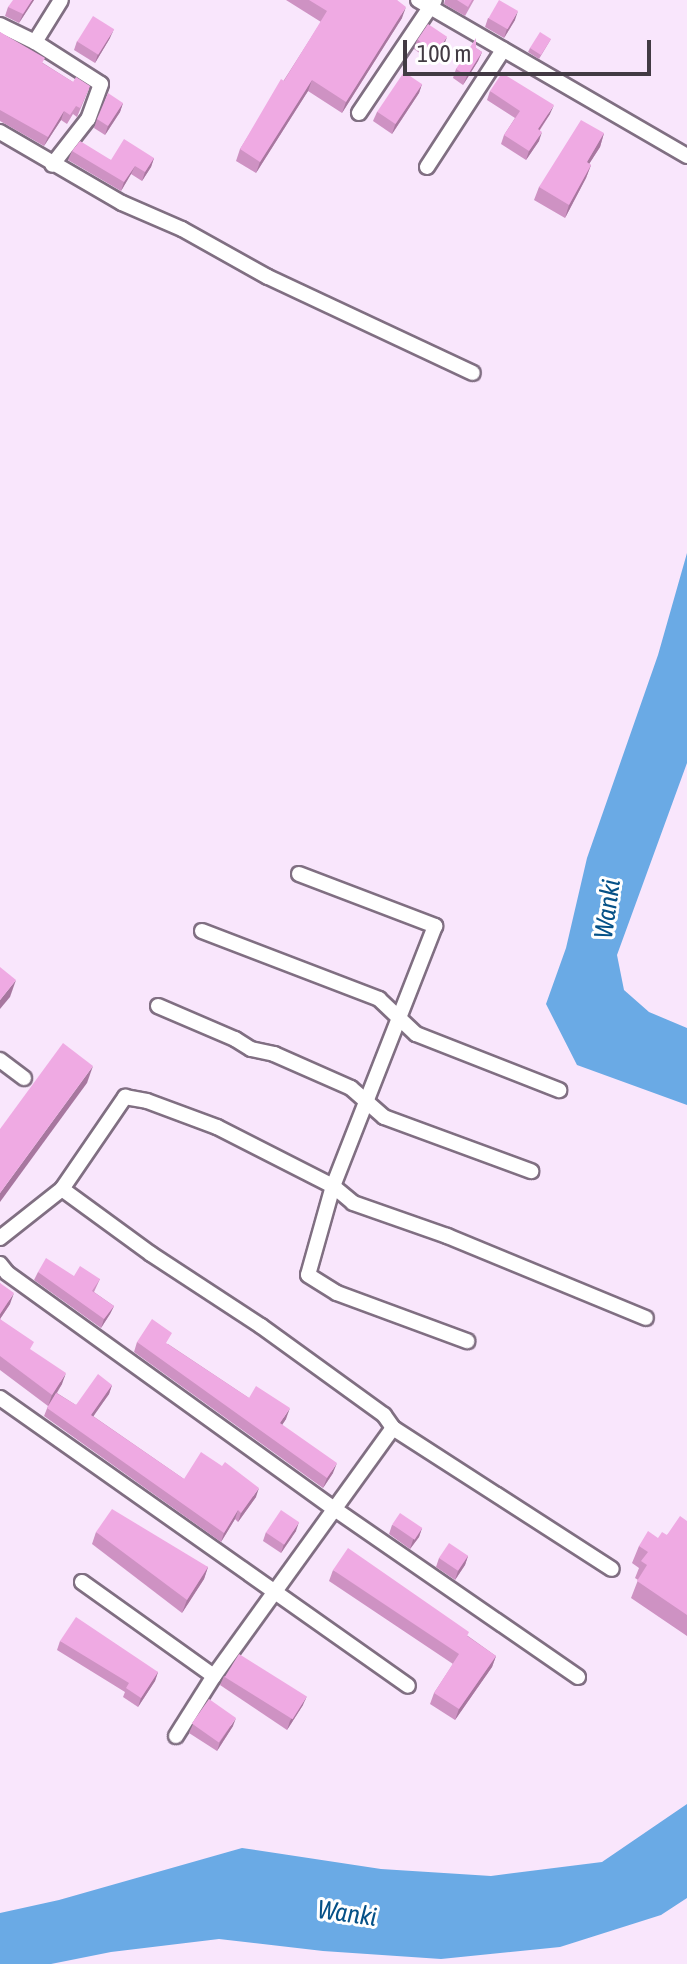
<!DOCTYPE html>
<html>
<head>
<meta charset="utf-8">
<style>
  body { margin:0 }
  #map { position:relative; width:687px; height:1964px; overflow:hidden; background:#f9e6fc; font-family:"Asap Condensed",sans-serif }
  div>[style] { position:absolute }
  .water>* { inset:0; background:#6aaae5 }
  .roads { filter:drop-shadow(2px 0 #806f82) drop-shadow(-2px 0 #806f82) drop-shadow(0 2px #806f82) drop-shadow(0 -2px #806f82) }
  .street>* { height:14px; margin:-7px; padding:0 7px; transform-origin:7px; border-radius:7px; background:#fff }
  .wall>* { inset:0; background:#ce92c3 }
  .shaded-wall>* { inset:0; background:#a7779f }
  .building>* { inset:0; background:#efaae3; transform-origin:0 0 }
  span { translate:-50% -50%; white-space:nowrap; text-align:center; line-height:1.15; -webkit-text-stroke:6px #fff; paint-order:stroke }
  .water-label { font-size:26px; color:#055187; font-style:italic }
  .scale { position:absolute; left:403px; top:40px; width:248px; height:36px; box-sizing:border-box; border:4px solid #423a43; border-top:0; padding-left:10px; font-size:24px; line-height:28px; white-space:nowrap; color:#423a43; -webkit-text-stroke:6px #fff; paint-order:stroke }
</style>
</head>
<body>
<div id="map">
  <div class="water">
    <div style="clip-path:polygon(687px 553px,687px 763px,617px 955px,624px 990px,649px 1012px,687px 1028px,687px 1105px,577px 1065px,546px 1004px,566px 948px,587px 858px,658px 655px)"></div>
    <div style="clip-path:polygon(687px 1804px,687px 1898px,661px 1915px,560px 1947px,441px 1959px,323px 1951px,219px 1939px,111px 1952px,51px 1964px,0 1964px,0 1913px,59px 1900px,242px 1848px,381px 1869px,491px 1876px,602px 1862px)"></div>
  </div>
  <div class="roads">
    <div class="street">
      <div style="left:418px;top:0;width:311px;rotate:30.1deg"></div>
      <div style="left:0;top:25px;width:39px;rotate:26deg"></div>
      <div style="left:35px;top:42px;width:78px;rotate:32.5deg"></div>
      <div style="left:101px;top:84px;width:37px;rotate:110deg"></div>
      <div style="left:88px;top:119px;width:58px;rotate:128deg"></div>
      <div style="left:35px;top:42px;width:49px;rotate:-58.2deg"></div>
      <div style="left:359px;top:113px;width:136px;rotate:-56.1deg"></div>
      <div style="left:0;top:132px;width:141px;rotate:30.2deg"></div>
      <div style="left:122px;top:203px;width:65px;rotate:23.4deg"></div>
      <div style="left:182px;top:229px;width:98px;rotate:29.2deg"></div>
      <div style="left:268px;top:277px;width:226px;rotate:25.1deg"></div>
      <div style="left:427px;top:167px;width:140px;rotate:-57deg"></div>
      <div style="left:299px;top:874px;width:146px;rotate:20.9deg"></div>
      <div style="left:435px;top:926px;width:279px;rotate:111.4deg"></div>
      <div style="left:333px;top:1186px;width:92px;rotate:105.7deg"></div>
      <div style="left:308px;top:1275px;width:34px;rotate:32deg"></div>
      <div style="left:337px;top:1293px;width:139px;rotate:20.3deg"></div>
      <div style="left:202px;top:931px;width:190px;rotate:21deg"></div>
      <div style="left:379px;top:999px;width:51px;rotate:43.4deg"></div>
      <div style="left:416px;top:1034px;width:154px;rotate:21.4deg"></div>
      <div style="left:158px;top:1006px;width:84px;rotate:23.2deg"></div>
      <div style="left:235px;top:1039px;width:19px;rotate:32deg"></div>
      <div style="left:251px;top:1049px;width:24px;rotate:12deg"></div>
      <div style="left:274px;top:1054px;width:84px;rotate:23.8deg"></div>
      <div style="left:351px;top:1088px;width:44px;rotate:41.3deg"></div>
      <div style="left:384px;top:1117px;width:157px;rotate:20.2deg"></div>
      <div style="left:0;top:1060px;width:30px;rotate:37deg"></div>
      <div style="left:62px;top:1189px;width:110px;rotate:36.1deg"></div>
      <div style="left:151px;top:1254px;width:131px;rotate:33.2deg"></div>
      <div style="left:261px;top:1326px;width:152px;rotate:35.9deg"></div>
      <div style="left:384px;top:1415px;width:16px;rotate:55deg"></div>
      <div style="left:393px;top:1428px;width:260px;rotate:32.8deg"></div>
      <div style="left:0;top:1238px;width:79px;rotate:-38.3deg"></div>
      <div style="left:62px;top:1189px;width:112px;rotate:-55.6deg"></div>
      <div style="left:125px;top:1097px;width:22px;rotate:10deg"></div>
      <div style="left:147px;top:1101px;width:75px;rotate:20.4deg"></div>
      <div style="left:217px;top:1127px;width:130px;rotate:27deg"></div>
      <div style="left:333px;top:1186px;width:26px;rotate:40deg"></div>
      <div style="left:353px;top:1203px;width:100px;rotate:19.3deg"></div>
      <div style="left:447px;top:1236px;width:215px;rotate:22.4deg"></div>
      <div style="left:0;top:1264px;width:11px;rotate:52deg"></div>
      <div style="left:7px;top:1273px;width:405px;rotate:35.8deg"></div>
      <div style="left:336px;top:1510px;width:294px;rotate:34.6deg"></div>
      <div style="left:0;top:1398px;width:499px;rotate:35.2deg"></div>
      <div style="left:82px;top:1582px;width:162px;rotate:35.5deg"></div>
      <div style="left:176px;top:1736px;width:71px;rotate:-57.7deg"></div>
      <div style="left:214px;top:1676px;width:306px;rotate:-54.2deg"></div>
    </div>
  </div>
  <div class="wall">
    <div style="clip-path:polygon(34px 0,19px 23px,5px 16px,8px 7px)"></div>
    <div style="clip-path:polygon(286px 0,397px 0,402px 18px,342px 113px,308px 91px,256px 173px,236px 161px,240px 149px,321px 22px)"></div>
    <div style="clip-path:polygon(445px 0,474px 0,465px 16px,444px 4px)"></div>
    <div style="clip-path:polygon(488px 18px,515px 20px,504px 38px,485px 27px)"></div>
    <div style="clip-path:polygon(0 32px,43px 63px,73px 82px,90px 86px,77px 117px,73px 114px,67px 124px,61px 120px,44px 146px,0 121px)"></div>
    <div style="clip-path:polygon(110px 38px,95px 63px,74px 50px,77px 41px)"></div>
    <div style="clip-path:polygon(551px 39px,539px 59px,528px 52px,530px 48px)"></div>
    <div style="clip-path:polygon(417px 40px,444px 45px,432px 62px,414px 49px)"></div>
    <div style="clip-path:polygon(476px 48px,482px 52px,478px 61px,463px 85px,453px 78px,456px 69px)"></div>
    <div style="clip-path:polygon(422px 84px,419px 93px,392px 134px,373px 121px,377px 112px)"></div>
    <div style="clip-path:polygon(490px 91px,550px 114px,540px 130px,539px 141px,526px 160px,501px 144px,504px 135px,515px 118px,487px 100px)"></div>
    <div style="clip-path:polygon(123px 103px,120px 112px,105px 135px,94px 128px,97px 119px)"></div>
    <div style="clip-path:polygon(604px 133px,600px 147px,589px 164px,591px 165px,586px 178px,565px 218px,534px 200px,539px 187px)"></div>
    <div style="clip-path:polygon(72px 151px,111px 160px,154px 158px,151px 167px,142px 181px,131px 174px,121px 191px,68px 160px)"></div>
    <div style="clip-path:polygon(38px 1272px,100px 1279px,94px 1292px,114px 1306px,110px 1314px,101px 1328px,34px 1280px)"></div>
    <div style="clip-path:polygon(0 1283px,10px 1304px,0 1319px,62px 1384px,57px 1393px,76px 1405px,112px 1385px,109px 1394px,93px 1416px,184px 1479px,256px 1497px,238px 1522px,235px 1519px,221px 1542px,44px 1416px,48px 1406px,0 1370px)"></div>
    <div style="clip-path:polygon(137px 1342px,168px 1344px,249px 1398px,286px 1419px,282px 1425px,333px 1473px,323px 1488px,134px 1352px)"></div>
    <div style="clip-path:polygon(687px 1521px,687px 1636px,631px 1598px,638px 1580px,635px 1578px,639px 1568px,632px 1563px,639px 1546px,667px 1535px)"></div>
    <div style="clip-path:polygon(392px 1525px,422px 1528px,419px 1537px,410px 1549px,389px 1534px)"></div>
    <div style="clip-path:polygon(296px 1531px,281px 1553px,263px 1541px,266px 1532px)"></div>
    <div style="clip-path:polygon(96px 1532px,208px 1567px,204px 1579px,182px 1613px,92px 1544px)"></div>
    <div style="clip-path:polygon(468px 1556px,465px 1565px,455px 1580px,436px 1567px,439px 1558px)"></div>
    <div style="clip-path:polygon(333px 1570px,468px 1636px,496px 1656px,492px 1667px,455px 1720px,430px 1704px,434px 1693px,453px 1664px,329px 1581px)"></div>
    <div style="clip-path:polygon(60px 1641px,158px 1672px,155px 1681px,138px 1707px,123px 1697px,125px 1692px,57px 1650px)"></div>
    <div style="clip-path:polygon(224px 1676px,303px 1705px,287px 1730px,220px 1685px)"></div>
    <div style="clip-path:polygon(193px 1724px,233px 1726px,217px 1751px,189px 1733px)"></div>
  </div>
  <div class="shaded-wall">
    <div style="clip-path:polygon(32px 0,34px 0,19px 23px,23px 14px)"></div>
    <div style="clip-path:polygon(406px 7px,402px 18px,342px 113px,346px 102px)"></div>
    <div style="clip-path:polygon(518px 11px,515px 20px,504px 38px,507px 29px)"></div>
    <div style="clip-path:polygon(114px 29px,110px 38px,95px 63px,98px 54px)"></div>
    <div style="clip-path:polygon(447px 37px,444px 45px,432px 62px,435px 53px)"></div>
    <div style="clip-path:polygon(482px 52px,478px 61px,463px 85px,467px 76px)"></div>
    <div style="clip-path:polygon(312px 80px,308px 91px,256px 173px,260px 162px)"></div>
    <div style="clip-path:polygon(422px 84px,419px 93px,392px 134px,395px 125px)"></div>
    <div style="clip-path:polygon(123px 103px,120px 112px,105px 135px,108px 126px)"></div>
    <div style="clip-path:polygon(554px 105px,550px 114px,534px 138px,538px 129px)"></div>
    <div style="clip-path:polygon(64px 111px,61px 120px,44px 146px,48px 137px)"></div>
    <div style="clip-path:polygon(542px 132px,539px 141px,526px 160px,529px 151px)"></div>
    <div style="clip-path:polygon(604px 133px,600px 147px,582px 175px,587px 162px)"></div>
    <div style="clip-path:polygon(154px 158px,151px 167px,142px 181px,145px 172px)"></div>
    <div style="clip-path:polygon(591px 165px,586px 178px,565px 218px,569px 205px)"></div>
    <div style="clip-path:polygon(135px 166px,131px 174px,121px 191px,124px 182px)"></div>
    <div style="clip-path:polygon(16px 980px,10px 997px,0 1009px,0 1000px)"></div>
    <div style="clip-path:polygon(93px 1066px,87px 1083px,0 1202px,0 1193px)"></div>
    <div style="clip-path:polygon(14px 1293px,10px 1304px,0 1319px,0 1314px)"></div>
    <div style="clip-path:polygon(114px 1306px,110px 1314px,101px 1328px,104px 1319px)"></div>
    <div style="clip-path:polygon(66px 1373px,62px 1384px,48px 1406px,52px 1395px)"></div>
    <div style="clip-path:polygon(112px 1385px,109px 1394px,88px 1424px,91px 1415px)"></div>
    <div style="clip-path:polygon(290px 1408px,286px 1419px,276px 1434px,280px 1423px)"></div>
    <div style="clip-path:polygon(337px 1463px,333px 1473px,323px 1488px,327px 1478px)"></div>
    <div style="clip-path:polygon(259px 1488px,256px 1497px,238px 1522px,241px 1513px)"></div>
    <div style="clip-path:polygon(238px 1510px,235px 1519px,221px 1542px,224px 1533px)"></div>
    <div style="clip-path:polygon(299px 1522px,296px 1531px,281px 1553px,284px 1544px)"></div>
    <div style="clip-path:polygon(422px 1528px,419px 1537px,410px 1549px,413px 1540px)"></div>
    <div style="clip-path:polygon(468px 1556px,465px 1565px,455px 1580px,458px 1571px)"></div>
    <div style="clip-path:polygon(208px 1567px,204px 1579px,182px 1613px,187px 1600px)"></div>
    <div style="clip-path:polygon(496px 1656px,492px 1667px,455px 1720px,459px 1709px)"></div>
    <div style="clip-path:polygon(158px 1672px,155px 1681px,138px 1707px,141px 1698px)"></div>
    <div style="clip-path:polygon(307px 1696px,303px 1705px,287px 1730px,290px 1721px)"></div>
    <div style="clip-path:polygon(236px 1718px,233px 1726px,217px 1751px,220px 1742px)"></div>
  </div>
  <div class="building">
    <div style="clip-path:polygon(13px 0,32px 0,23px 14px,8px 7px)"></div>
    <div style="clip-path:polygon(309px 0,397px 0,406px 7px,346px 102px,312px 80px,260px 162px,240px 149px,281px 79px,284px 81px,327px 11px)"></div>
    <div style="clip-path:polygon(457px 0,472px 0,468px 7px)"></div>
    <div style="left:499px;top:0;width:22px;height:21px;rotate:30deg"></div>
    <div style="left:93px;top:16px;width:25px;height:30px;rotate:32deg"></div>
    <div style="left:428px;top:24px;width:23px;height:19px;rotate:34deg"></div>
    <div style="clip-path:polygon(0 32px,45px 58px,42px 63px,73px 82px,76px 77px,90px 86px,80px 108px,76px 106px,70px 115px,64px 111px,48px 137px,0 110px)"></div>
    <div style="left:540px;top:32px;width:13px;height:19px;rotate:32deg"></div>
    <div style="clip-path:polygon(476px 38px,476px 48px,482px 52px,467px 76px,456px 69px)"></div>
    <div style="left:404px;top:72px;width:22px;height:48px;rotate:34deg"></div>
    <div style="clip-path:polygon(502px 73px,554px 105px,538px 129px,542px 132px,529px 151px,504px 135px,520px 111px,490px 91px)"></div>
    <div style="clip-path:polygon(108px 93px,123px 103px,108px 126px,97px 119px)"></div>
    <div style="clip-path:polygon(581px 120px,604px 133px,587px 162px,591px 165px,569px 205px,539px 187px)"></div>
    <div style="clip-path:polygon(124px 139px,154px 158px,145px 172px,135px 166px,124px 182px,72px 151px,80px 141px,111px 160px)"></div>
    <div style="clip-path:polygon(0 967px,16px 980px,0 1000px)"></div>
    <div style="clip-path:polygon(63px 1043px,93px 1066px,0 1193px,0 1129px)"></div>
    <div style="clip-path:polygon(46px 1258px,74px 1276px,80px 1266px,100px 1279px,92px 1291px,114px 1306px,104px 1319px,38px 1272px)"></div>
    <div style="clip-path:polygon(0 1283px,14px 1293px,0 1314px)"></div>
    <div style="clip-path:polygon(0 1319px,34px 1342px,30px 1349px,66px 1373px,52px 1395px,0 1356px)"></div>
    <div style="clip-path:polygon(152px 1319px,172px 1333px,166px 1343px,249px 1398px,256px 1386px,290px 1408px,280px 1423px,337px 1463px,327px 1478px,137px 1342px)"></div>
    <div style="clip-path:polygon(98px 1374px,112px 1385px,91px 1415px,184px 1479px,201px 1452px,222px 1466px,225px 1462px,259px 1488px,241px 1513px,238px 1510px,224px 1533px,47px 1408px,56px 1393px,76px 1405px)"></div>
    <div style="clip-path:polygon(112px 1509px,208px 1567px,187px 1600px,96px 1532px)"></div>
    <div style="left:281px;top:1510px;width:22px;height:27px;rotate:34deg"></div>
    <div style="left:400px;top:1513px;width:27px;height:14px;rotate:34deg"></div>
    <div style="clip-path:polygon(680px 1516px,687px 1521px,687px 1615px,637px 1581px,647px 1565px,641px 1561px,648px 1552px,639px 1546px,648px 1531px,658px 1538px,662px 1532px,667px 1535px)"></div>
    <div style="left:449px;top:1543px;width:23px;height:18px;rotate:34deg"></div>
    <div style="clip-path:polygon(348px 1548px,469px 1632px,467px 1636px,496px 1656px,459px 1709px,434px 1693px,459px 1654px,333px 1570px)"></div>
    <div style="clip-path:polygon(76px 1617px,158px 1672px,141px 1698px,126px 1688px,129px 1683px,60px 1641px)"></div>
    <div style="left:239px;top:1654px;width:80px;height:27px;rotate:32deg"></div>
    <div style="left:209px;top:1699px;width:33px;height:30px;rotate:35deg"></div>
  </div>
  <div class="water-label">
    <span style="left:608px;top:909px;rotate:-82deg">Wanki</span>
    <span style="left:347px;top:1914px;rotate:8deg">Wanki</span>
  </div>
  <div class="scale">100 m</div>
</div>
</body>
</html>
